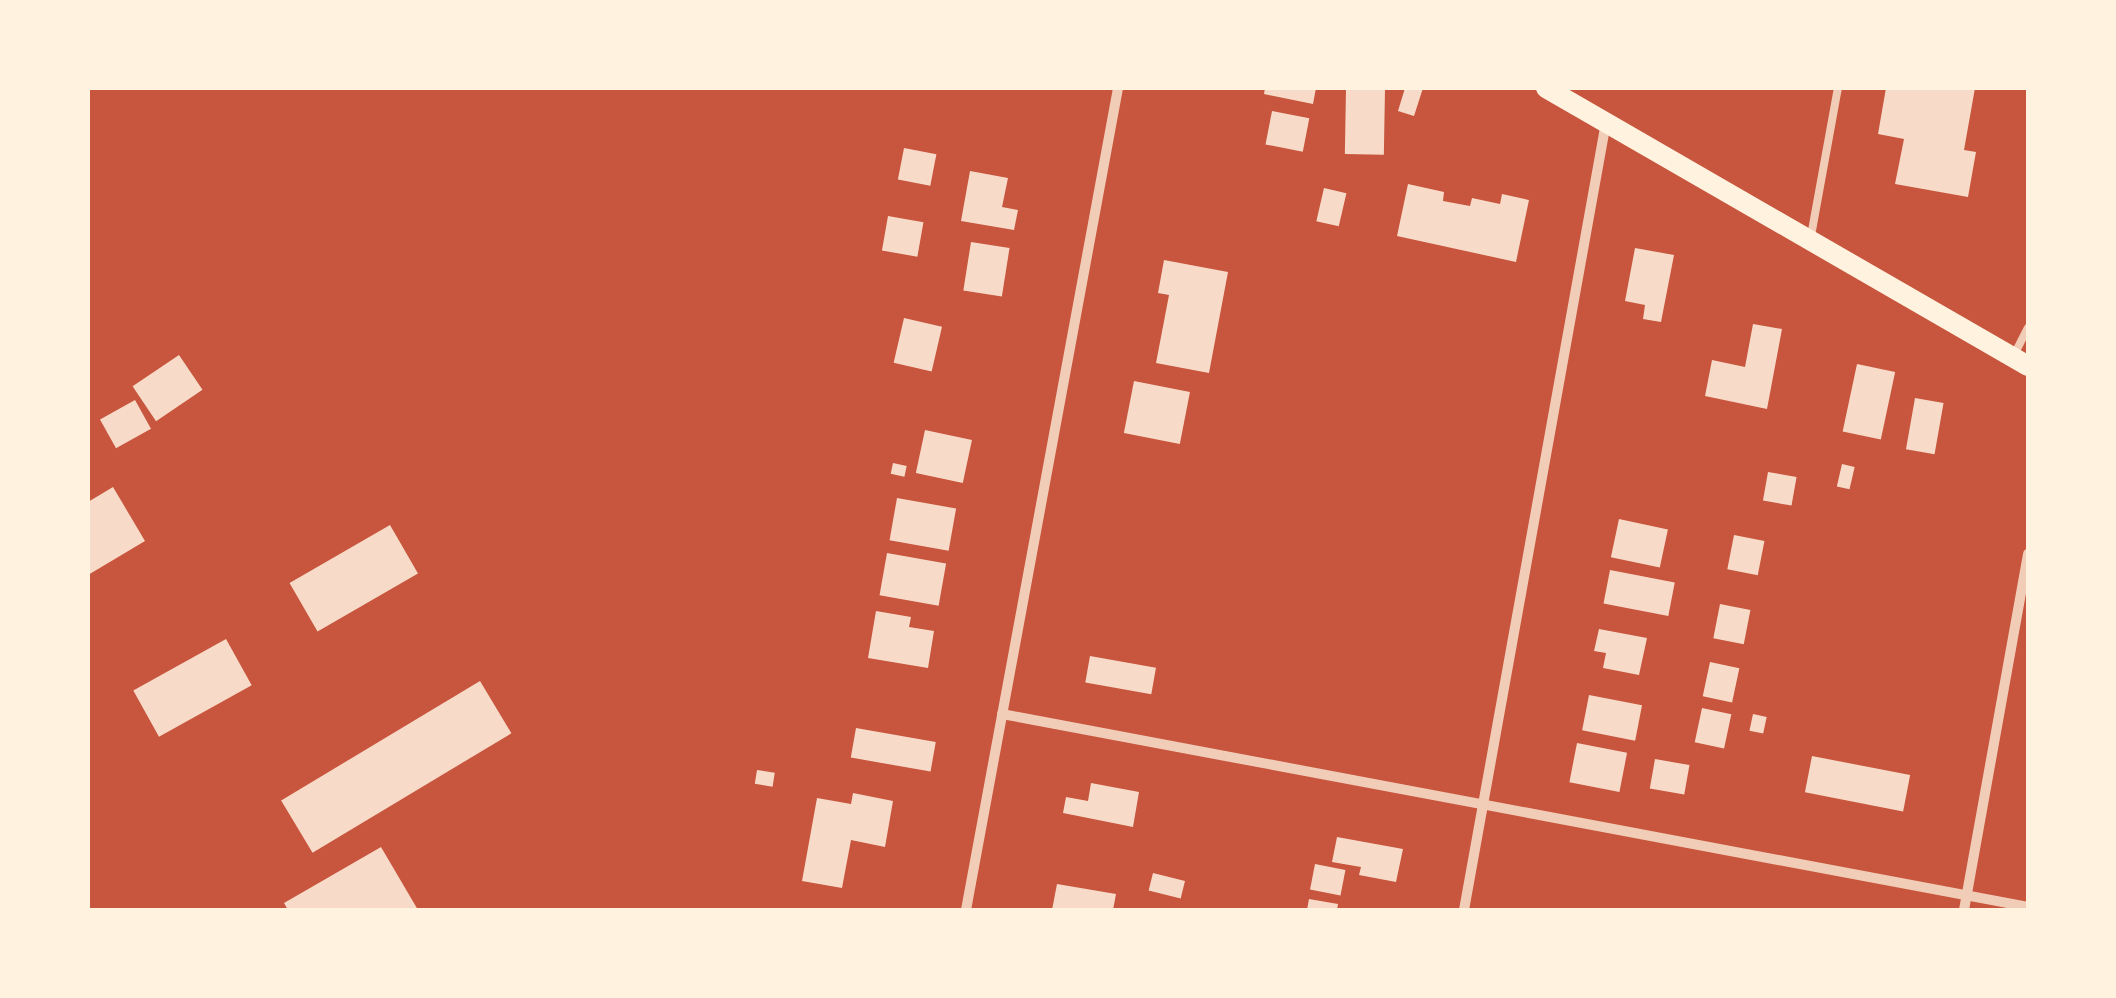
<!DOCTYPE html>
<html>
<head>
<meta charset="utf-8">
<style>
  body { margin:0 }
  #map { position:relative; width:2116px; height:998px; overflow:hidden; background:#c8553d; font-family:Helvetica,sans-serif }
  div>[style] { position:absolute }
  .building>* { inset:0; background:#f7dbc8; transform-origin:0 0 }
  .service>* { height:8px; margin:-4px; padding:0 4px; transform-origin:4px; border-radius:4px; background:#f1ccb7 }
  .minor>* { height:10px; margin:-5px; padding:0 5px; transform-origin:5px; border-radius:5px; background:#f1ccb7 }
  .secondary>* { height:20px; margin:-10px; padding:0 10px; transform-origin:10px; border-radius:10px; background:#fff3e0 }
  span { translate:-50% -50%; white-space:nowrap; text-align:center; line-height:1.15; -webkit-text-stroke:10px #fff3e0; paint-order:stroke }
  .frame { position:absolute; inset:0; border:90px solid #fff3e0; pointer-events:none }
</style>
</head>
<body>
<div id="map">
  <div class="building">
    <div style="clip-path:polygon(1265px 88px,1316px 88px,1313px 104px,1264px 94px)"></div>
    <div style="left:1346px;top:88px;width:39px;height:66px;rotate:1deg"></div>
    <div style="clip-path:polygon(1405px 88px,1423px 88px,1414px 116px,1398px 111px)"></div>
    <div style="clip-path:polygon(1886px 88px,1975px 88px,1964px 150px,1976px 152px,1968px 197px,1895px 184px,1904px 139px,1878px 134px)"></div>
    <div style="left:1272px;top:111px;width:38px;height:34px;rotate:11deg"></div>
    <div style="left:904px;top:148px;width:33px;height:32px;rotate:11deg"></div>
    <div style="clip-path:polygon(970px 171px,1008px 178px,1002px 207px,1018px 210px,1014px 230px,961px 221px)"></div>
    <div style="clip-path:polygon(1408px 184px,1444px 192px,1443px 201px,1470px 206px,1472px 198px,1500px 204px,1502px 194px,1529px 200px,1516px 262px,1397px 236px)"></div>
    <div style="left:1324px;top:188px;width:23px;height:34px;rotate:13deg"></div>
    <div style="left:888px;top:216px;width:36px;height:35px;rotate:10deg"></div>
    <div style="left:971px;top:242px;width:39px;height:49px;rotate:9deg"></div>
    <div style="clip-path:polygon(1635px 248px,1674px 255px,1661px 322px,1643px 319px,1645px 305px,1625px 301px)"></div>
    <div style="clip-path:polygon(1164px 260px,1228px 272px,1209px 373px,1156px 363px,1169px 295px,1158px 293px)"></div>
    <div style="left:904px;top:318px;width:39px;height:46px;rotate:13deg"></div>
    <div style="clip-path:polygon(1753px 324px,1782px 329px,1767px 409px,1705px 396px,1712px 360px,1745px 367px)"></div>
    <div style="left:179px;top:355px;width:42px;height:56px;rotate:56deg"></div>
    <div style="left:1857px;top:364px;width:39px;height:69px;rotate:12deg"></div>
    <div style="left:1134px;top:381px;width:57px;height:53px;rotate:11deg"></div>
    <div style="left:1915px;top:398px;width:29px;height:52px;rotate:10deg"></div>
    <div style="left:135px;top:400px;width:33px;height:40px;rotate:61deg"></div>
    <div style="left:925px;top:430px;width:48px;height:44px;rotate:12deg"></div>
    <div style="left:893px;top:463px;width:14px;height:11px;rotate:12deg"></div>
    <div style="left:1842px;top:464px;width:13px;height:23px;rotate:13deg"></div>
    <div style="left:1768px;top:472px;width:29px;height:29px;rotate:10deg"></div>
    <div style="clip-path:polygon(113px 487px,145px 541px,88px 575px,88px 502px)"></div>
    <div style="left:897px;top:498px;width:60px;height:43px;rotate:10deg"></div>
    <div style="left:1619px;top:519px;width:50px;height:39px;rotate:12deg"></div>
    <div style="left:390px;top:525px;width:56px;height:116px;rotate:60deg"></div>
    <div style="left:1734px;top:535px;width:31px;height:35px;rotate:11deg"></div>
    <div style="left:887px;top:553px;width:60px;height:43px;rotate:10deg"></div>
    <div style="left:1610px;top:570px;width:66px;height:34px;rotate:11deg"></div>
    <div style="left:1720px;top:604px;width:31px;height:35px;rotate:11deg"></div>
    <div style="clip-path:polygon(876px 611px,911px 617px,909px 627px,934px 631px,928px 668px,868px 658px)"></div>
    <div style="clip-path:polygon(1599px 629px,1647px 638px,1639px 675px,1603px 668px,1606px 653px,1594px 651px)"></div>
    <div style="left:226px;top:639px;width:53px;height:106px;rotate:61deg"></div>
    <div style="left:1090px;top:656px;width:67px;height:27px;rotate:10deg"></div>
    <div style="left:1710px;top:662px;width:30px;height:35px;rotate:12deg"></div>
    <div style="left:480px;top:681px;width:61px;height:232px;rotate:59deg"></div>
    <div style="left:1589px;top:695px;width:54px;height:36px;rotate:11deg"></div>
    <div style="left:1702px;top:708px;width:30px;height:35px;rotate:12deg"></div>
    <div style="left:1753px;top:714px;width:14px;height:17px;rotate:12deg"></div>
    <div style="left:856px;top:728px;width:81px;height:30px;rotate:10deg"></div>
    <div style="left:1577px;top:743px;width:51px;height:40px;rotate:11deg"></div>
    <div style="left:1812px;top:756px;width:100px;height:37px;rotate:11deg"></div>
    <div style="left:1655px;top:759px;width:35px;height:30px;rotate:10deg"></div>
    <div style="left:757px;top:770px;width:18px;height:14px;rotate:9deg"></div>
    <div style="clip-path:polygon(1091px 783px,1139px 792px,1133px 827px,1063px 813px,1066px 797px,1088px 801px)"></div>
    <div style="clip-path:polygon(853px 793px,893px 801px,885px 847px,851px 840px,842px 888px,802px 881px,817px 798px,851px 804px)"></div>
    <div style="clip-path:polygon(1337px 837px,1403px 849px,1396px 882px,1359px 875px,1361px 867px,1332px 862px)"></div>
    <div style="clip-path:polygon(381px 847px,418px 910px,288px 910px,284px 903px)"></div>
    <div style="left:1315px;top:864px;width:31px;height:26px;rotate:11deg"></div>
    <div style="left:1153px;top:873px;width:33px;height:18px;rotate:14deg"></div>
    <div style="clip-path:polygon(1057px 884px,1116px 894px,1113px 910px,1052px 910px)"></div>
    <div style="clip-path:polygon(1309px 899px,1338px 904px,1337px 910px,1307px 910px)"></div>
  </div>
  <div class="service">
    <div style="left:1811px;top:236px;width:150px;rotate:-79.7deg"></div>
    <div style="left:2014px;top:355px;width:30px;rotate:-63deg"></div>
  </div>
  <div class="minor">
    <div style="left:1002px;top:714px;width:1044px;rotate:10.65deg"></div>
    <div style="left:966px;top:910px;width:836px;rotate:-79.52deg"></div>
    <div style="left:1464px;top:910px;width:801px;rotate:-79.78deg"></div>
    <div style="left:1964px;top:910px;width:362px;rotate:-79.8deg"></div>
  </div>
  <div class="secondary">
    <div style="left:1546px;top:88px;width:556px;rotate:29.97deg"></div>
  </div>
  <div class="frame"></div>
</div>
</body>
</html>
